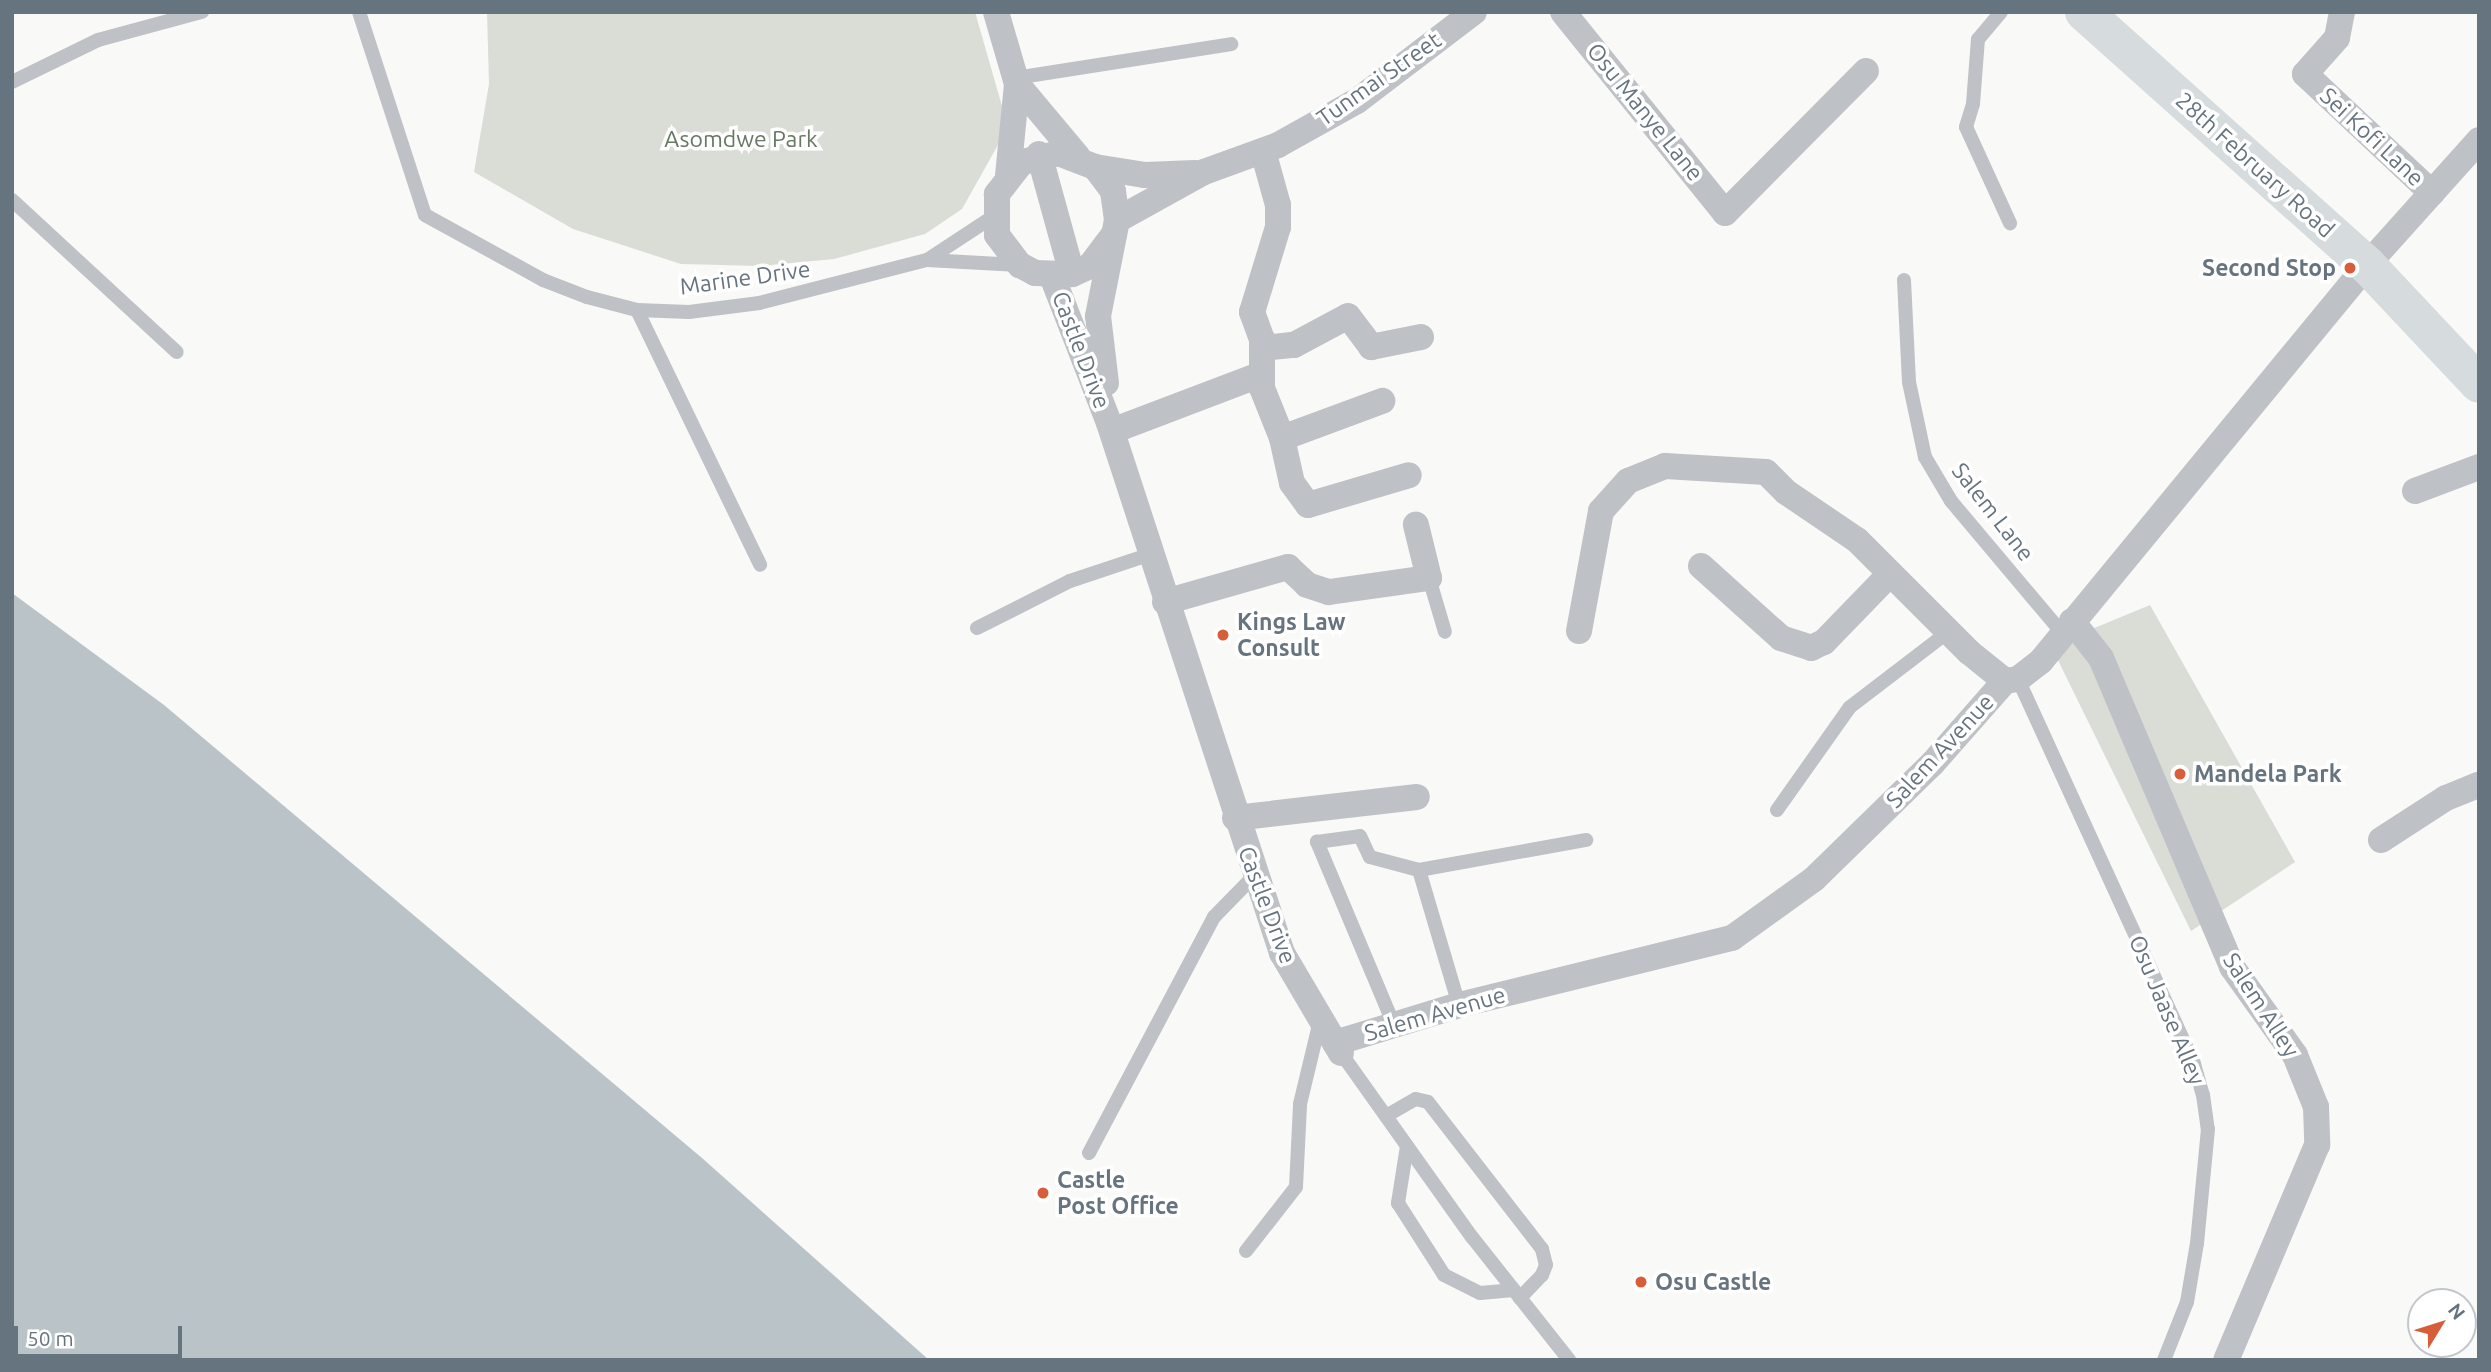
<!DOCTYPE html>
<html>
<head>
<meta charset="utf-8">
<style>
  body { margin:0 }
  #map { position:relative; width:2491px; height:1372px; overflow:hidden; background:#f9f9f7; font-family:Ubuntu,sans-serif }
  div>[style] { position:absolute }
  .green>* { inset:0; background:#d9ddd6 }
  .water>* { inset:0; background:#bac4c8 }
  .service>* { height:14px; margin:-7px; padding:0 7px; transform-origin:7px; border-radius:7px; background:#bec2c6 }
  .minor>* { height:26px; margin:-13px; padding:0 13px; transform-origin:13px; border-radius:13px; background:#bec2c6 }
  .primary>* { height:38px; margin:-19px; padding:0 19px; transform-origin:19px; border-radius:19px; background:#d6dbde }
  .dots>* { width:19px; height:19px; translate:-50% -50%; box-sizing:border-box; border:4px solid #fff; border-radius:50% }
  span { translate:-50% -50%; white-space:nowrap; text-align:center; line-height:1.15; -webkit-text-stroke:7px #fff; paint-order:stroke }
  .street-label { font-size:23px; color:#66747f }
  .park-label { font-size:23px; color:#677864 }
  .poi-label { font-size:23px; color:#66747f; font-weight:700 }
  .right { translate:-100% -50%; text-align:right }
  .left { translate:0 -50%; text-align:left }
  .frame { position:absolute; inset:0; border:14px solid #66747f; pointer-events:none }
  .north { position:absolute; left:2407px; top:1288px; width:70px; height:70px; box-sizing:border-box; background:#fff; border:2px solid #c2c7cc; border-radius:50%; rotate:52deg; font-size:19px; font-weight:700; line-height:28px; text-align:center; color:#66747f }
  .north::after { content:''; display:block; margin:auto; width:24px; height:32px; background:#d75e38; clip-path:polygon(50% 0,100% 100%,50% 72%,0 100%) }
  .scale { position:absolute; left:14px; top:1326px; width:168px; height:32px; box-sizing:border-box; border:4px solid #66747f; border-top:0; padding-left:9px; font-size:21px; line-height:24px; white-space:nowrap; color:#66747f; -webkit-text-stroke:5px #fff; paint-order:stroke }
</style>
</head>
<body>
<div id="map">
  <div class="green">
    <div style="clip-path:polygon(487px 12px,975px 12px,1008px 127px,962px 209px,925px 234px,834px 259px,760px 266px,681px 264px,573px 229px,474px 172px,489px 84px)"></div>
    <div style="clip-path:polygon(2150px 605px,2295px 862px,2191px 931px,2051px 646px)"></div>
  </div>
  <div class="water">
    <div style="clip-path:polygon(12px 593px,164px 705px,702px 1158px,929px 1360px,12px 1360px)"></div>
  </div>
  <div class="service">
    <div style="left:359px;top:12px;width:213px;rotate:72deg"></div>
    <div style="left:425px;top:215px;width:135px;rotate:28.8deg"></div>
    <div style="left:543px;top:280px;width:47px;rotate:21.1deg"></div>
    <div style="left:587px;top:297px;width:52px;rotate:14.6deg"></div>
    <div style="left:637px;top:310px;width:52px;rotate:2.2deg"></div>
    <div style="left:689px;top:312px;width:71px;rotate:-7.3deg"></div>
    <div style="left:759px;top:303px;width:173px;rotate:-14.4deg"></div>
    <div style="left:927px;top:260px;width:80px;rotate:-33.3deg"></div>
    <div style="left:2001px;top:12px;width:35px;rotate:130deg"></div>
    <div style="left:1978px;top:39px;width:65px;rotate:94.4deg"></div>
    <div style="left:1973px;top:104px;width:24px;rotate:107deg"></div>
    <div style="left:1966px;top:127px;width:106px;rotate:65.4deg"></div>
    <div style="left:1015px;top:78px;width:219px;rotate:-8.9deg"></div>
    <div style="left:12px;top:82px;width:96px;rotate:-26deg"></div>
    <div style="left:98px;top:40px;width:108px;rotate:-15.1deg"></div>
    <div style="left:12px;top:200px;width:224px;rotate:42.7deg"></div>
    <div style="left:927px;top:260px;width:93px;rotate:3.1deg"></div>
    <div style="left:1904px;top:280px;width:102px;rotate:87.2deg"></div>
    <div style="left:1909px;top:382px;width:77px;rotate:78deg"></div>
    <div style="left:1925px;top:457px;width:51px;rotate:59.4deg"></div>
    <div style="left:1951px;top:501px;width:172px;rotate:49.9deg"></div>
    <div style="left:637px;top:310px;width:283px;rotate:64.2deg"></div>
    <div style="left:1429px;top:578px;width:56px;rotate:73.5deg"></div>
    <div style="left:977px;top:628px;width:104px;rotate:-26.8deg"></div>
    <div style="left:1070px;top:581px;width:85px;rotate:-18.4deg"></div>
    <div style="left:2018px;top:679px;width:423px;rotate:65.4deg"></div>
    <div style="left:2194px;top:1064px;width:32px;rotate:74deg"></div>
    <div style="left:2203px;top:1095px;width:34px;rotate:82deg"></div>
    <div style="left:2208px;top:1129px;width:115px;rotate:95.5deg"></div>
    <div style="left:2197px;top:1243px;width:60px;rotate:99.6deg"></div>
    <div style="left:2187px;top:1302px;width:62px;rotate:111.6deg"></div>
    <div style="left:1777px;top:810px;width:126px;rotate:-54.7deg"></div>
    <div style="left:1850px;top:707px;width:123px;rotate:-37.4deg"></div>
    <div style="left:1419px;top:870px;width:141px;rotate:73.5deg"></div>
    <div style="left:1394px;top:1025px;width:199px;rotate:-112.8deg"></div>
    <div style="left:1317px;top:842px;width:43px;rotate:-7.9deg"></div>
    <div style="left:1360px;top:836px;width:23px;rotate:65deg"></div>
    <div style="left:1370px;top:857px;width:51px;rotate:14.9deg"></div>
    <div style="left:1419px;top:870px;width:170px;rotate:-10.2deg"></div>
    <div style="left:1341px;top:1053px;width:226px;rotate:54.6deg"></div>
    <div style="left:1472px;top:1237px;width:157px;rotate:51.7deg"></div>
    <div style="left:1386px;top:1116px;width:34px;rotate:-30deg"></div>
    <div style="left:1416px;top:1099px;width:12px;rotate:14deg"></div>
    <div style="left:1428px;top:1102px;width:186px;rotate:52.2deg"></div>
    <div style="left:1542px;top:1249px;width:16px;rotate:76deg"></div>
    <div style="left:1546px;top:1265px;width:11px;rotate:112deg"></div>
    <div style="left:1542px;top:1275px;width:32px;rotate:134deg"></div>
    <div style="left:1407px;top:1146px;width:58px;rotate:99deg"></div>
    <div style="left:1398px;top:1203px;width:85px;rotate:57.4deg"></div>
    <div style="left:1444px;top:1275px;width:40px;rotate:26.6deg"></div>
    <div style="left:1480px;top:1293px;width:34px;rotate:-5deg"></div>
    <div style="left:1089px;top:1153px;width:267px;rotate:-62.1deg"></div>
    <div style="left:1214px;top:917px;width:57px;rotate:-45.7deg"></div>
    <div style="left:1246px;top:1251px;width:81px;rotate:-52deg"></div>
    <div style="left:1296px;top:1187px;width:83px;rotate:-87.2deg"></div>
    <div style="left:1300px;top:1104px;width:85px;rotate:-76.5deg"></div>
  </div>
  <div class="minor">
    <div style="left:996px;top:12px;width:75px;rotate:73.7deg"></div>
    <div style="left:1017px;top:84px;width:91px;rotate:95.6deg"></div>
    <div style="left:1563px;top:12px;width:258px;rotate:51.1deg"></div>
    <div style="left:1725px;top:213px;width:200px;rotate:-45.2deg"></div>
    <div style="left:2342px;top:12px;width:26px;rotate:101deg"></div>
    <div style="left:2337px;top:38px;width:48px;rotate:131.6deg"></div>
    <div style="left:2305px;top:74px;width:174px;rotate:43.1deg"></div>
    <div style="left:1017px;top:84px;width:95px;rotate:50.1deg"></div>
    <div style="left:1263px;top:151px;width:56px;rotate:74.5deg"></div>
    <div style="left:1278px;top:205px;width:22px;rotate:90deg"></div>
    <div style="left:1278px;top:227px;width:89px;rotate:107deg"></div>
    <div style="left:1252px;top:312px;width:29px;rotate:70deg"></div>
    <div style="left:1262px;top:339px;width:49px;rotate:90deg"></div>
    <div style="left:1262px;top:388px;width:54px;rotate:68.2deg"></div>
    <div style="left:1282px;top:438px;width:46px;rotate:77.5deg"></div>
    <div style="left:1292px;top:483px;width:27px;rotate:54deg"></div>
    <div style="left:1308px;top:505px;width:105px;rotate:-16.5deg"></div>
    <div style="left:1039px;top:154px;width:124px;rotate:74.6deg"></div>
    <div style="left:1095px;top:167px;width:51px;rotate:9.1deg"></div>
    <div style="left:1145px;top:175px;width:50px;rotate:-2.3deg"></div>
    <div style="left:1117px;top:220px;width:99px;rotate:-28.9deg"></div>
    <div style="left:1204px;top:172px;width:79px;rotate:-20deg"></div>
    <div style="left:1278px;top:145px;width:90px;rotate:-29.1deg"></div>
    <div style="left:1357px;top:101px;width:147px;rotate:-37.3deg"></div>
    <div style="left:1052px;top:276px;width:158px;rotate:68.8deg"></div>
    <div style="left:1109px;top:423px;width:558px;rotate:71.92deg"></div>
    <div style="left:1282px;top:953px;width:116px;rotate:59.5deg"></div>
    <div style="left:1263px;top:348px;width:31px;rotate:-6deg"></div>
    <div style="left:1294px;top:345px;width:61px;rotate:-28.2deg"></div>
    <div style="left:1348px;top:316px;width:39px;rotate:53deg"></div>
    <div style="left:1371px;top:347px;width:51px;rotate:-11.3deg"></div>
    <div style="left:1106px;top:383px;width:67px;rotate:-96.8deg"></div>
    <div style="left:1098px;top:316px;width:98px;rotate:-78.8deg"></div>
    <div style="left:1117px;top:220px;width:29px;rotate:-98deg"></div>
    <div style="left:1113px;top:191px;width:30px;rotate:-127deg"></div>
    <div style="left:1095px;top:167px;width:39px;rotate:-159deg"></div>
    <div style="left:1059px;top:153px;width:38px;rotate:166deg"></div>
    <div style="left:1022px;top:162px;width:41px;rotate:128deg"></div>
    <div style="left:997px;top:194px;width:41px;rotate:90deg"></div>
    <div style="left:997px;top:235px;width:38px;rotate:53deg"></div>
    <div style="left:1020px;top:265px;width:17px;rotate:28deg"></div>
    <div style="left:1035px;top:273px;width:37px;rotate:2deg"></div>
    <div style="left:1072px;top:274px;width:20px;rotate:-24deg"></div>
    <div style="left:1090px;top:266px;width:40px;rotate:-53deg"></div>
    <div style="left:1112px;top:431px;width:160px;rotate:-20.8deg"></div>
    <div style="left:1282px;top:438px;width:107px;rotate:-20.3deg"></div>
    <div style="left:2415px;top:491px;width:68px;rotate:-20.6deg"></div>
    <div style="left:1701px;top:566px;width:108px;rotate:42deg"></div>
    <div style="left:1781px;top:638px;width:32px;rotate:18deg"></div>
    <div style="left:1811px;top:648px;width:14px;rotate:-25deg"></div>
    <div style="left:1824px;top:642px;width:93px;rotate:-45.9deg"></div>
    <div style="left:1165px;top:602px;width:128px;rotate:-15.9deg"></div>
    <div style="left:1288px;top:567px;width:26px;rotate:43deg"></div>
    <div style="left:1307px;top:585px;width:23px;rotate:18deg"></div>
    <div style="left:1329px;top:592px;width:101px;rotate:-8deg"></div>
    <div style="left:1429px;top:578px;width:55px;rotate:-103.8deg"></div>
    <div style="left:2072px;top:621px;width:47px;rotate:51.9deg"></div>
    <div style="left:2101px;top:658px;width:336px;rotate:67deg"></div>
    <div style="left:2232px;top:967px;width:108px;rotate:54.4deg"></div>
    <div style="left:2295px;top:1055px;width:56px;rotate:68deg"></div>
    <div style="left:2316px;top:1107px;width:38px;rotate:88deg"></div>
    <div style="left:2317px;top:1145px;width:233px;rotate:112.9deg"></div>
    <div style="left:1579px;top:631px;width:122px;rotate:-79.6deg"></div>
    <div style="left:1601px;top:511px;width:40px;rotate:-48deg"></div>
    <div style="left:1628px;top:481px;width:40px;rotate:-22deg"></div>
    <div style="left:1665px;top:466px;width:101px;rotate:3.4deg"></div>
    <div style="left:1766px;top:472px;width:28px;rotate:45deg"></div>
    <div style="left:1786px;top:492px;width:86px;rotate:34.1deg"></div>
    <div style="left:1857px;top:540px;width:158px;rotate:45deg"></div>
    <div style="left:1969px;top:652px;width:46px;rotate:38.9deg"></div>
    <div style="left:1235px;top:818px;width:183px;rotate:-6.6deg"></div>
    <div style="left:2381px;top:840px;width:77px;rotate:-32.9deg"></div>
    <div style="left:2446px;top:798px;width:35px;rotate:-22deg"></div>
    <div style="left:1335px;top:1043px;width:130px;rotate:-17deg"></div>
    <div style="left:1459px;top:1005px;width:281px;rotate:-13.8deg"></div>
    <div style="left:1732px;top:938px;width:101px;rotate:-35.7deg"></div>
    <div style="left:1814px;top:879px;width:165px;rotate:-44.3deg"></div>
    <div style="left:1932px;top:764px;width:111px;rotate:-48.7deg"></div>
    <div style="left:2005px;top:681px;width:13px;rotate:-9deg"></div>
    <div style="left:2018px;top:679px;width:29px;rotate:-38deg"></div>
    <div style="left:2041px;top:661px;width:513px;rotate:-50.54deg"></div>
    <div style="left:2367px;top:265px;width:168px;rotate:-48.1deg"></div>
  </div>
  <div class="primary">
    <div style="left:2084px;top:12px;width:380px;rotate:41.8deg"></div>
    <div style="left:2367px;top:265px;width:163px;rotate:46.7deg"></div>
  </div>
  <div class="dots">
    <div style="left:2350px;top:268px;background:#d75e38"></div>
    <div style="left:1223px;top:635px;background:#d75e38"></div>
    <div style="left:2180px;top:774px;background:#d75e38"></div>
    <div style="left:1043px;top:1193px;background:#d75e38"></div>
    <div style="left:1641px;top:1282px;background:#d75e38"></div>
  </div>
  <div class="street-label">
    <span style="left:1379px;top:79px;rotate:-35deg">Tunmai Street</span>
    <span style="left:1645px;top:112px;rotate:51deg">Osu Manye Lane</span>
    <span style="left:2372px;top:137px;rotate:43deg">Sei Kofi Lane</span>
    <span style="left:2255px;top:165px;rotate:42deg">28th February Road</span>
    <span style="left:745px;top:278px;rotate:-8deg">Marine Drive</span>
    <span style="left:1081px;top:350px;rotate:69deg">Castle Drive</span>
    <span style="left:1993px;top:512px;rotate:52deg">Salem Lane</span>
    <span style="left:1940px;top:751px;rotate:-47deg">Salem Avenue</span>
    <span style="left:1267px;top:905px;rotate:69deg">Castle Drive</span>
    <span style="left:2261px;top:1005px;rotate:57deg">Salem Alley</span>
    <span style="left:2167px;top:1010px;rotate:67deg">Osu Jaase Alley</span>
    <span style="left:1435px;top:1014px;rotate:-16deg">Salem Avenue</span>
  </div>
  <div class="park-label">
    <span style="left:741px;top:139px">Asomdwe Park</span>
  </div>
  <div class="poi-label">
    <span class="right" style="left:2336px;top:268px">Second Stop</span>
    <span class="left" style="left:1237px;top:635px">Kings Law<br>Consult</span>
    <span class="left" style="left:2194px;top:774px">Mandela Park</span>
    <span class="left" style="left:1057px;top:1193px">Castle<br>Post Office</span>
    <span class="left" style="left:1655px;top:1282px">Osu Castle</span>
  </div>
  <div class="frame"></div>
  <div class="north">N</div>
  <div class="scale">50 m</div>
</div>
</body>
</html>
